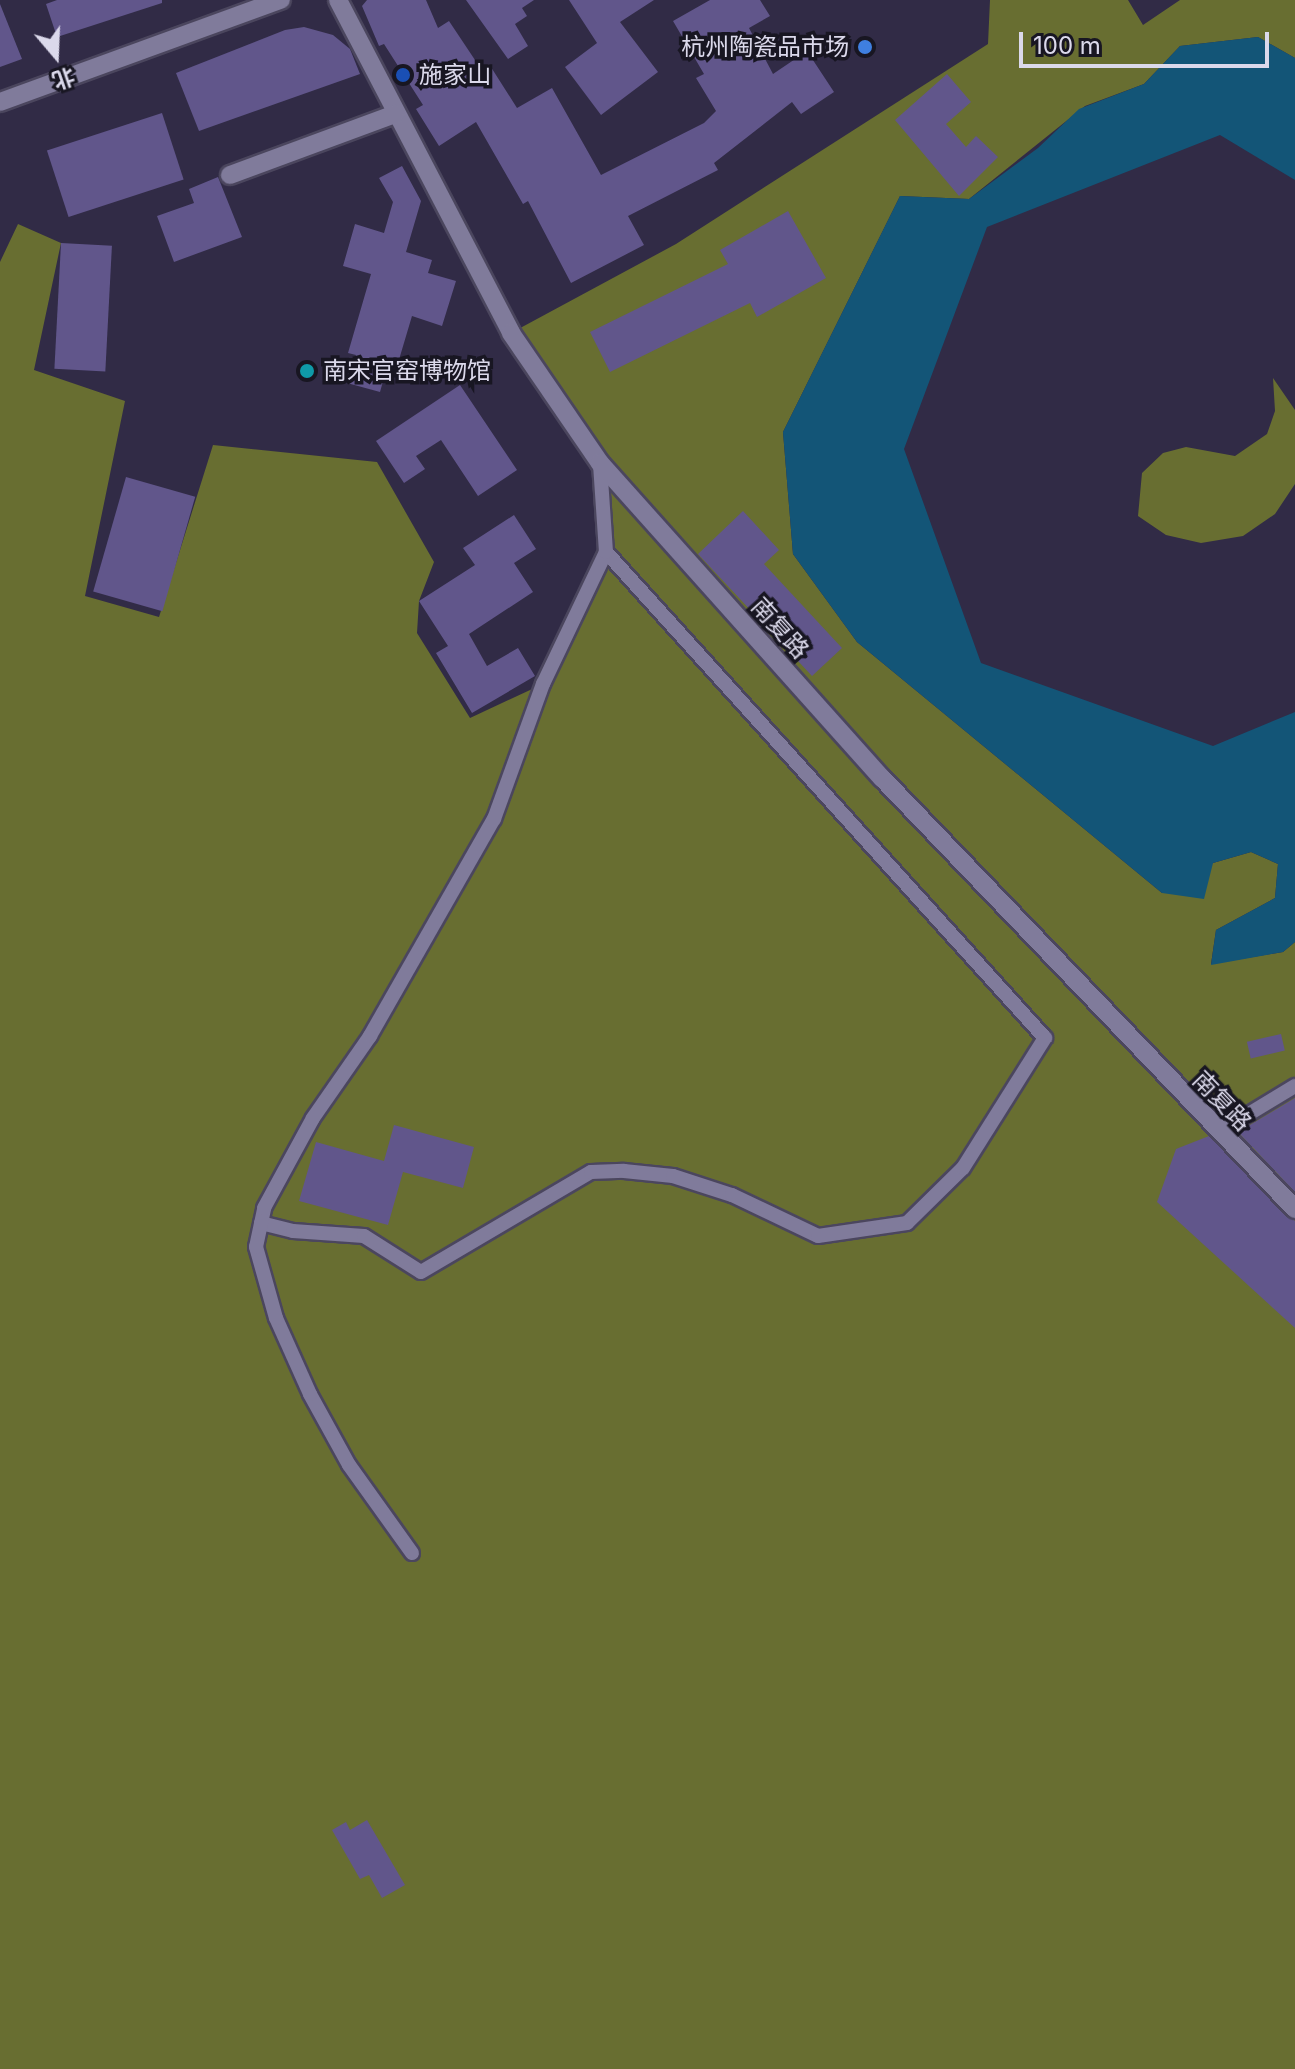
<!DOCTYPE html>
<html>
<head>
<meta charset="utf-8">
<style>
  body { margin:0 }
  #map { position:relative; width:1295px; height:2069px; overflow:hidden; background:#312b46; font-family:Inter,"Noto Sans SC",sans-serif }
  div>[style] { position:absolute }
  .forest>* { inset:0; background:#686e31 }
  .water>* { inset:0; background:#135577 }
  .building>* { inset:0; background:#61568b; transform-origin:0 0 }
  .roads { filter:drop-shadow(2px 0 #4b465e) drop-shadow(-2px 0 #4b465e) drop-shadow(0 2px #4b465e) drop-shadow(0 -2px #4b465e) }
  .minor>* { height:14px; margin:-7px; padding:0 7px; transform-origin:7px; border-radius:7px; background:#807b9b }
  .tertiary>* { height:18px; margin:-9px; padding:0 9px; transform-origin:9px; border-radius:9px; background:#807b9b }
  .dots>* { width:22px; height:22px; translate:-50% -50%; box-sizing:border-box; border:4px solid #181622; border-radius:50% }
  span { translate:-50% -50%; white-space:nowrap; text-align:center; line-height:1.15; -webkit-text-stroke:7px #181622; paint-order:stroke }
  .poi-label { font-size:24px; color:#dbd9eb }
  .right { translate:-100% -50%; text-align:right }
  .left { translate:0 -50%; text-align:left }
  .street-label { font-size:24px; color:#dbd9eb }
  .north { position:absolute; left:16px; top:16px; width:80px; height:80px; -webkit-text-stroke:6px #181622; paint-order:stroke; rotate:161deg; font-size:22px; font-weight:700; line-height:32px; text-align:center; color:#dbd9eb }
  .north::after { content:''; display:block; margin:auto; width:28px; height:36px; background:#dbd9eb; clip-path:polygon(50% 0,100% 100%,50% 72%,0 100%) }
  .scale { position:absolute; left:1019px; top:32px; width:250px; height:36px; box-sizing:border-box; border:4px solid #dbd9eb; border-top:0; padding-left:10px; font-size:24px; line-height:28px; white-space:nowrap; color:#dbd9eb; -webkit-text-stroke:6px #181622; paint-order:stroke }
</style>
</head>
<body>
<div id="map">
  <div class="forest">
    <div style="clip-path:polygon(990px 0,1128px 0,1143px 25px,1180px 0,1295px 0,1295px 58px,1258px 37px,1180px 46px,1144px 84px,1085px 106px,969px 199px,900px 196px,783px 432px,793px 554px,857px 642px,1162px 893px,1213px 863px,1251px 852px,1278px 864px,1275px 898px,1216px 930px,1211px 964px,1283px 952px,1295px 942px,1295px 2069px,0 2069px,0 262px,18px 224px,61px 243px,34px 370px,125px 401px,85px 596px,159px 617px,213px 445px,377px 462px,434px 562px,419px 601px,417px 633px,470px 718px,543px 684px,606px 552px,600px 463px,511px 333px,676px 244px,988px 44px)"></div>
    <div style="clip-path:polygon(1273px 378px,1295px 410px,1295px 484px,1275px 514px,1243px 536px,1201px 543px,1166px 535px,1138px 516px,1142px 473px,1163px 453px,1186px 447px,1235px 456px,1267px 434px,1275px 411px)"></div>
  </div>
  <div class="water">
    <div style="clip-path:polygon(1258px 37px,1295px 58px,1295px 180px,1220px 135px,987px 227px,904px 449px,981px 663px,1213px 746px,1295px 712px,1295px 942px,1283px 952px,1211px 965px,1216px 930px,1275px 898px,1278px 864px,1251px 852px,1213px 863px,1204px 899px,1162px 893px,857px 642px,793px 554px,783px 432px,900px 196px,969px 199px,1038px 148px,1079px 109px,1144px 84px,1180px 46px)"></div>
  </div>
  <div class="building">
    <div style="clip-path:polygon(57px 0,162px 0,162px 3px,57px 37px,46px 4px)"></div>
    <div style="clip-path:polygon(367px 0,426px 0,438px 28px,449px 21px,481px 69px,489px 64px,517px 108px,552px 88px,601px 175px,704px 123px,716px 111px,696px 78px,704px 74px,673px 21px,710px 0,760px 0,770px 16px,749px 28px,773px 74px,807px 51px,834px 92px,801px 114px,792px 102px,714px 163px,718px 170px,628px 216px,644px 245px,571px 283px,528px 201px,523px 204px,476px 122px,439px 146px,416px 109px,423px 105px,384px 44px,379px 46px,362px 6px)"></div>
    <div style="clip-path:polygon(466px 0,534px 0,522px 8px,527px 16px,515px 24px,528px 46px,508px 59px)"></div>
    <div style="clip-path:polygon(569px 0,654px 0,620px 22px,658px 72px,601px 115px,565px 67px,597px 43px)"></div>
    <div style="clip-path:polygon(0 4px,22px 59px,0 67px)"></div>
    <div style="clip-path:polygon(304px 27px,333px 35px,350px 49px,360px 74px,199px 131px,176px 73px,285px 30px)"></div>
    <div style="clip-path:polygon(947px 74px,971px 102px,946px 124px,966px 147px,976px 136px,998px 157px,959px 196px,895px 120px)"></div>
    <div style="left:162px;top:113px;width:70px;height:121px;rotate:72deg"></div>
    <div style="clip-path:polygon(402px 166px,421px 201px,406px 252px,432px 260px,428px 273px,456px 281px,442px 326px,412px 316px,398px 363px,389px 360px,380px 392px,347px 383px,356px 355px,348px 353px,371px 274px,343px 266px,355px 224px,384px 233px,393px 202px,379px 178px)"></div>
    <div style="clip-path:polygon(218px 177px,242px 237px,174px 262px,157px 216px,194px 203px,189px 189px)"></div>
    <div style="clip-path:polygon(788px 211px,826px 278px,757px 317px,750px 303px,610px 372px,590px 332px,728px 264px,720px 250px)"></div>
    <div style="left:61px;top:243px;width:51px;height:126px;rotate:3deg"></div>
    <div style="clip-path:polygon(460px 385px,517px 470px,478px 496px,441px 440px,416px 456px,425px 469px,404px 483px,376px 441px)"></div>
    <div style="left:126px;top:477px;width:72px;height:119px;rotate:16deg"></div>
    <div style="clip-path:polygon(743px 511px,779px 550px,764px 564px,842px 648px,812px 676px,698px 554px)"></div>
    <div style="clip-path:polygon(514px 515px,536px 549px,514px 563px,533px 592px,469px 634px,487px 666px,518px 648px,535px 676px,472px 713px,436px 653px,448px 646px,419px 601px,475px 565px,463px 548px)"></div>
    <div style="left:1281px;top:1034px;width:17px;height:35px;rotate:77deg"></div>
    <div style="clip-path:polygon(1295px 1098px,1295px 1192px,1238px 1132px)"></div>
    <div style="clip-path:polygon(394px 1125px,474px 1147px,463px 1188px,403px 1172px,388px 1225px,299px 1201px,316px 1142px,384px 1161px)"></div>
    <div style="clip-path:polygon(1209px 1136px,1295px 1221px,1295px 1328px,1157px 1202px,1176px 1149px)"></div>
    <div style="clip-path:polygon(367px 1820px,405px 1885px,382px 1898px,369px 1875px,360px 1879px,332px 1830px,346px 1822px,350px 1830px)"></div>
  </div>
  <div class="roads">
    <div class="minor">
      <div style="left:1219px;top:1132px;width:89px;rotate:-31.2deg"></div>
      <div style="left:261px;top:1223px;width:33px;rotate:14deg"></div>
      <div style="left:293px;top:1231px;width:71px;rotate:4deg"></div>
      <div style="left:364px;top:1236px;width:67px;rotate:32.3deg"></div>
      <div style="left:421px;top:1272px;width:197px;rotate:-30.5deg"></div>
      <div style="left:591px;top:1172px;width:33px;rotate:-2deg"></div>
      <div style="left:624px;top:1171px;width:49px;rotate:5.8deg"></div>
      <div style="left:673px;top:1176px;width:62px;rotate:17.9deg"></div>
      <div style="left:732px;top:1195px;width:95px;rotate:25.5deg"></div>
      <div style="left:818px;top:1236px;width:90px;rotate:-8.3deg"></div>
      <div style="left:907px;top:1223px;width:78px;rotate:-44.5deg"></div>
      <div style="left:963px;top:1168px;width:154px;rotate:-57.8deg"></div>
      <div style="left:1045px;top:1038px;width:655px;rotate:-132.09deg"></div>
      <div style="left:412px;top:1553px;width:108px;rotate:-125.6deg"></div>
      <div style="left:349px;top:1465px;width:81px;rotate:-118.8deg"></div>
      <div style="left:310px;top:1394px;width:83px;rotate:-114.1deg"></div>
      <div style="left:276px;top:1318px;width:74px;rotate:-105.7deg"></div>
      <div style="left:256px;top:1247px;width:40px;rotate:-78deg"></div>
      <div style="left:264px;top:1208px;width:102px;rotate:-61.4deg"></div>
      <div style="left:313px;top:1118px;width:100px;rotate:-55.2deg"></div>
      <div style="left:370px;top:1036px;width:250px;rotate:-60.3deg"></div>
      <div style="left:494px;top:819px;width:144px;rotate:-70.1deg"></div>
      <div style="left:543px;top:684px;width:146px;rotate:-64.5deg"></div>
      <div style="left:606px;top:552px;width:89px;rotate:-93.9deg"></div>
    </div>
    <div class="tertiary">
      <div style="left:338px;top:0;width:375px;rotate:62.5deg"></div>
      <div style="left:511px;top:333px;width:158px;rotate:55.6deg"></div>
      <div style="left:600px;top:463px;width:423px;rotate:48.2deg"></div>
      <div style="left:882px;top:778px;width:597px;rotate:46.22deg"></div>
      <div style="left:0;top:102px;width:299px;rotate:-20deg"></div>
      <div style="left:230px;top:175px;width:176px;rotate:-20.3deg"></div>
    </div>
  </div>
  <div class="dots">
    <div style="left:865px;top:47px;background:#3f7fe0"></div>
    <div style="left:403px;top:75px;background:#1a4fb4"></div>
    <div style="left:307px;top:371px;background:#0f9aa8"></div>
  </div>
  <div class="poi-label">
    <span class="right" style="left:849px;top:47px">杭州陶瓷品市场</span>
    <span class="left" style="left:419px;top:75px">施家山</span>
    <span class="left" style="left:323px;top:371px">南宋官窑博物馆</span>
  </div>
  <div class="street-label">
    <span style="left:780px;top:628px;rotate:48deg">南复路</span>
    <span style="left:1222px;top:1101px;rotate:46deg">南复路</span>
  </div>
  <div class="north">北</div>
  <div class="scale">100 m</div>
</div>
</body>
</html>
